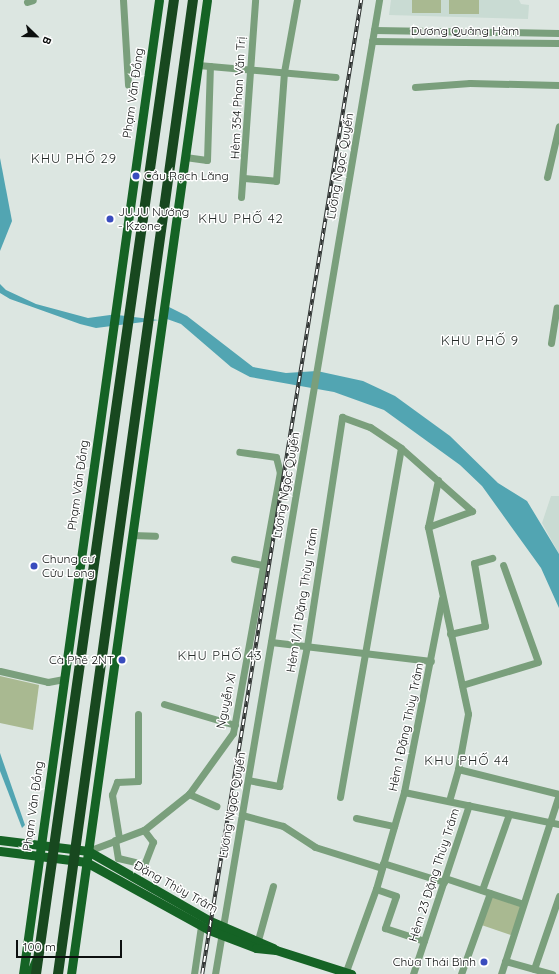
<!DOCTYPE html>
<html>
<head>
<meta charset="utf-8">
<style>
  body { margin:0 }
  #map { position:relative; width:559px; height:974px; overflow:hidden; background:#dce6e1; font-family:Quicksand,sans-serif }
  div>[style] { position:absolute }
  .built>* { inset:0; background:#c9dbd3 }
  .green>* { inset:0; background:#a9b991; transform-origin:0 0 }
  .water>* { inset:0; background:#52a5b2 }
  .pier>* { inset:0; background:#dce6e1; transform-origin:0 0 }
  .minor>* { height:7px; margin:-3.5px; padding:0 3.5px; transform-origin:3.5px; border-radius:3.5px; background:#7a9f7c }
  .major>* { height:9px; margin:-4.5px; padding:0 4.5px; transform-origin:4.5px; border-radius:4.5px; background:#156325 }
  .highway>* { height:10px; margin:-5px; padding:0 5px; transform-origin:5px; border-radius:5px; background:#18481f }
  .rail>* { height:3.5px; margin-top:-1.75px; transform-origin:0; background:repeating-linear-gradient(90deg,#fff 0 6px,#303433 0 12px); box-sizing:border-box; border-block:1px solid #303433 }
  .dots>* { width:11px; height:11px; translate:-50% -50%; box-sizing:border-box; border:2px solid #fff; border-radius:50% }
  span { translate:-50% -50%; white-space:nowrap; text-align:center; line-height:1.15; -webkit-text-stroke:3px #fff; paint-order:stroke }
  .street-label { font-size:12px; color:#0c0f0e }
  .poi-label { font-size:12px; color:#0c0f0e }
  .left { translate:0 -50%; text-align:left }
  .right { translate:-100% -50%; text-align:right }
  .neighbourhood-label { font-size:13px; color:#242b28; letter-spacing:1px }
  .north { position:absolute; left:16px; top:16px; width:40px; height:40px; -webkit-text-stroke:3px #fff; paint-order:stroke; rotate:113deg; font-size:11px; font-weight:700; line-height:16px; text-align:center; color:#0c0f0e }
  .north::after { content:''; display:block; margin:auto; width:14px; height:18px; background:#0c0f0e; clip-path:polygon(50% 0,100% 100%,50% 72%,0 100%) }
  .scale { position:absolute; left:16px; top:940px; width:106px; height:18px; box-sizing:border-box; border:2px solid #0c0f0e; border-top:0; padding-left:5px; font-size:12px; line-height:14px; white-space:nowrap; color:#0c0f0e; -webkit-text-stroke:3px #fff; paint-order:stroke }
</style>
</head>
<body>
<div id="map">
  <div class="built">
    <div style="clip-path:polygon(391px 0,519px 0,521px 4px,529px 5px,528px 19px,389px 15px)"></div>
    <div style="clip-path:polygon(551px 496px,559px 496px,559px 554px,542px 523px)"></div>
  </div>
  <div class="green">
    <div style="left:412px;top:0;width:29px;height:13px"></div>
    <div style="left:449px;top:0;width:30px;height:14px"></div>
    <div style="clip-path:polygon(0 676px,39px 685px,33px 730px,0 723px)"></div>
    <div style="left:490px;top:893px;width:34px;height:33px;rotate:19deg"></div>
  </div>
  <div class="water">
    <div style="clip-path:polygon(0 158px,12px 221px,0 251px)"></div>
    <div style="clip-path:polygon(0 284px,6px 290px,36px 304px,88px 318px,169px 307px,187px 316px,253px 367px,286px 373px,317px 371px,363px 381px,395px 396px,450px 436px,498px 483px,527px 501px,559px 554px,559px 608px,541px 568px,482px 486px,460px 465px,384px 410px,334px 392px,250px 377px,231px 367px,181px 324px,167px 319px,96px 328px,80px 324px,10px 299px,0 293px)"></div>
    <div style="clip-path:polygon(0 753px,25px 825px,22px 828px,0 771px)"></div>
  </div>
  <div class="pier">
    <div style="left:168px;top:305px;width:16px;height:57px;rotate:97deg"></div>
  </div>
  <div class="minor">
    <div style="left:123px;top:0;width:85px;rotate:86.6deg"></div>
    <div style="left:27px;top:2px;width:6px;rotate:-18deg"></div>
    <div style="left:374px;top:30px;width:185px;rotate:0.9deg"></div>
    <div style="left:372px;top:41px;width:187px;rotate:0.6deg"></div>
    <div style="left:198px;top:65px;width:138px;rotate:5deg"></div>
    <div style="left:415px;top:87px;width:55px;rotate:-4.2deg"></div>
    <div style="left:470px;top:83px;width:89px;rotate:1.3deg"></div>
    <div style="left:185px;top:157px;width:22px;rotate:8deg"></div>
    <div style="left:207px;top:160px;width:94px;rotate:-88.2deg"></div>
    <div style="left:547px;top:177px;width:52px;rotate:-76.8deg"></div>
    <div style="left:244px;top:178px;width:32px;rotate:5deg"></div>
    <div style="left:276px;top:181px;width:109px;rotate:-85.8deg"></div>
    <div style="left:284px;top:72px;width:73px;rotate:-79.8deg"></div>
    <div style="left:241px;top:197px;width:197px;rotate:-85.9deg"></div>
    <div style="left:551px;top:343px;width:36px;rotate:-81deg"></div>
    <div style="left:438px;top:480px;width:48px;rotate:102deg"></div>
    <div style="left:428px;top:527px;width:191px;rotate:77.9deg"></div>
    <div style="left:468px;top:714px;width:56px;rotate:100.3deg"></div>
    <div style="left:458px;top:769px;width:104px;rotate:13.9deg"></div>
    <div style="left:132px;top:535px;width:23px;rotate:2deg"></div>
    <div style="left:234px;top:559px;width:30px;rotate:12deg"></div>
    <div style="left:450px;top:634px;width:36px;rotate:-13deg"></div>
    <div style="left:485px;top:626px;width:64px;rotate:-99.9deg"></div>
    <div style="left:474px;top:563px;width:19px;rotate:-16deg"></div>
    <div style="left:271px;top:642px;width:161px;rotate:6.8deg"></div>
    <div style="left:0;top:671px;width:49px;rotate:12.9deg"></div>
    <div style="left:48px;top:682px;width:16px;rotate:-11deg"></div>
    <div style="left:462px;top:685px;width:79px;rotate:-16.8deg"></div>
    <div style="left:538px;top:662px;width:103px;rotate:-109.8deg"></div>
    <div style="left:164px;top:704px;width:74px;rotate:16.5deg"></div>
    <div style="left:248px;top:780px;width:32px;rotate:11deg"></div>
    <div style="left:279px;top:786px;width:143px;rotate:-78.7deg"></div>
    <div style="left:307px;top:646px;width:232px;rotate:-81.3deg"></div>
    <div style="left:342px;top:417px;width:30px;rotate:20deg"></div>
    <div style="left:370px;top:427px;width:37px;rotate:34deg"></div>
    <div style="left:401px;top:448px;width:95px;rotate:41.6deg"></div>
    <div style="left:472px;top:511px;width:47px;rotate:160deg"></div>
    <div style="left:404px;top:792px;width:158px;rotate:11.7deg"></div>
    <div style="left:189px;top:794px;width:30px;rotate:24deg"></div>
    <div style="left:340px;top:797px;width:354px;rotate:-80.1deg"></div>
    <div style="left:449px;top:801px;width:33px;rotate:-74deg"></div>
    <div style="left:242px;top:815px;width:42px;rotate:15deg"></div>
    <div style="left:283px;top:826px;width:38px;rotate:33deg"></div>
    <div style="left:315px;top:847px;width:70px;rotate:17.4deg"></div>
    <div style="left:356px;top:818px;width:39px;rotate:12deg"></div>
    <div style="left:119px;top:838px;width:44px;rotate:-99.2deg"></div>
    <div style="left:112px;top:795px;width:14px;rotate:-69deg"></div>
    <div style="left:117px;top:782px;width:21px;rotate:-3deg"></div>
    <div style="left:138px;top:781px;width:67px;rotate:-90deg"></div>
    <div style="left:115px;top:840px;width:18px;rotate:81deg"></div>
    <div style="left:118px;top:858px;width:17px;rotate:13deg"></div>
    <div style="left:88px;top:851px;width:60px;rotate:-20.6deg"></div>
    <div style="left:144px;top:830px;width:58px;rotate:-38.7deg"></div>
    <div style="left:189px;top:794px;width:75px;rotate:-54.2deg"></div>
    <div style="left:233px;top:733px;width:264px;rotate:-79.8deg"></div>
    <div style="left:280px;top:473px;width:16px;rotate:-104deg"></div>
    <div style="left:276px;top:457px;width:37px;rotate:-172deg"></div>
    <div style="left:383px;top:863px;width:64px;rotate:17.3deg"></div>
    <div style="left:144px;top:865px;width:25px;rotate:-69deg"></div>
    <div style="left:153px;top:842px;width:15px;rotate:-127deg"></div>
    <div style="left:445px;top:878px;width:82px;rotate:18.4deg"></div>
    <div style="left:376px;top:889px;width:21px;rotate:19deg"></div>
    <div style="left:396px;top:896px;width:34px;rotate:109deg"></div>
    <div style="left:385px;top:928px;width:41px;rotate:18.4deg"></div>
    <div style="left:482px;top:890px;width:81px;rotate:-70.4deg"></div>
    <div style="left:258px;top:940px;width:56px;rotate:-74.5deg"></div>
    <div style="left:505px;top:961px;width:49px;rotate:15.5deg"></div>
    <div style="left:534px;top:969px;width:77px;rotate:-71.1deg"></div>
    <div style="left:194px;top:974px;width:49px;rotate:-81.7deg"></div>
    <div style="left:215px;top:974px;width:988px;rotate:-80.44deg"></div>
    <div style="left:345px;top:974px;width:90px;rotate:-70deg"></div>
    <div style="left:376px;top:889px;width:101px;rotate:-73.9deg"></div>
    <div style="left:404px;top:792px;width:197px;rotate:-78.9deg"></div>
    <div style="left:413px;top:974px;width:178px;rotate:-71.7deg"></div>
    <div style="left:461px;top:974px;width:86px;rotate:-70.3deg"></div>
    <div style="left:501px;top:974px;width:189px;rotate:-72.1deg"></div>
  </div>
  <div class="major">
    <div style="left:0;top:840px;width:89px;rotate:7.1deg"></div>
    <div style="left:88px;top:851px;width:141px;rotate:29.8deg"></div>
    <div style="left:210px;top:921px;width:69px;rotate:23.2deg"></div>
    <div style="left:0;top:851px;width:87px;rotate:7.3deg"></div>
    <div style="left:86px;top:862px;width:141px;rotate:28.9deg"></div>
    <div style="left:209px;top:930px;width:50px;rotate:21deg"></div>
    <div style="left:256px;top:948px;width:20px;rotate:6deg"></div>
    <div style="left:276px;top:950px;width:79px;rotate:17.7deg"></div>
    <div style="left:23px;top:974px;width:983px;rotate:-82.05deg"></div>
    <div style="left:30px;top:974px;width:15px;rotate:-67deg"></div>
    <div style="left:71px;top:974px;width:983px;rotate:-82.05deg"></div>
  </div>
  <div class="highway">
    <div style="left:36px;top:974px;width:984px;rotate:-81.94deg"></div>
    <div style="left:58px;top:974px;width:983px;rotate:-82.11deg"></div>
  </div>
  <div class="rail">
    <div style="left:202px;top:974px;width:987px;rotate:-80.73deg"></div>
  </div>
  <div class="dots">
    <div style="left:136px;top:176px;background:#3a4cbe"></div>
    <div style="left:110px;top:219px;background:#3a4cbe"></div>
    <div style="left:34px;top:566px;background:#3a4cbe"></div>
    <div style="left:122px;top:660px;background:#3a4cbe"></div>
    <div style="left:484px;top:962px;background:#3a4cbe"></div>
  </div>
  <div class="street-label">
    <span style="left:465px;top:31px">Dương Quảng Hàm</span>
    <span style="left:133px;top:93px;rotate:-82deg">Phạm Văn Đồng</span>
    <span style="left:238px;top:98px;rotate:-87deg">Hẻm 354 Phan Văn Trị</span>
    <span style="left:340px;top:166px;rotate:-80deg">Lương Ngọc Quyến</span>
    <span style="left:78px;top:485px;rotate:-82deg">Phạm Văn Đồng</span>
    <span style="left:286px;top:485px;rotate:-80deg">Lương Ngọc Quyến</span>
    <span style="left:302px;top:600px;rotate:-81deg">Hẻm 1/11 Đặng Thùy Trâm</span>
    <span style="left:226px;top:701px;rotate:-78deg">Nguyễn Xí</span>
    <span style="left:406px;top:727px;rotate:-78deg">Hẻm 1 Đặng Thùy Trâm</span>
    <span style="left:232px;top:805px;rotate:-80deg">Lương Ngọc Quyến</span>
    <span style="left:33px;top:806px;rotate:-82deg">Phạm Văn Đồng</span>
    <span style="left:434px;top:875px;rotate:-72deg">Hẻm 23 Đặng Thùy Trâm</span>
    <span style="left:176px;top:887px;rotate:29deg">Đặng Thùy Trâm</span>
  </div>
  <div class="poi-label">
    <span class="left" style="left:144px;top:176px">Cầu Rạch Lăng</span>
    <span class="left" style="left:118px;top:219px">JUJU Nướng<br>- Kzone</span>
    <span class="left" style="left:42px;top:566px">Chung cư<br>Cửu Long</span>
    <span class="right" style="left:114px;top:660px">Cà Phê 2NT</span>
    <span class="right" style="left:476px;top:962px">Chùa Thái Bình</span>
  </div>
  <div class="neighbourhood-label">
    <span style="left:74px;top:158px">KHU PHỐ 29</span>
    <span style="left:241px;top:218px">KHU PHỐ 42</span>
    <span style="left:480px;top:340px">KHU PHỐ 9</span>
    <span style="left:220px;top:655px">KHU PHỐ 43</span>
    <span style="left:467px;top:760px">KHU PHỐ 44</span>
  </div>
  <div class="north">B</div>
  <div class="scale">100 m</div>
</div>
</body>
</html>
